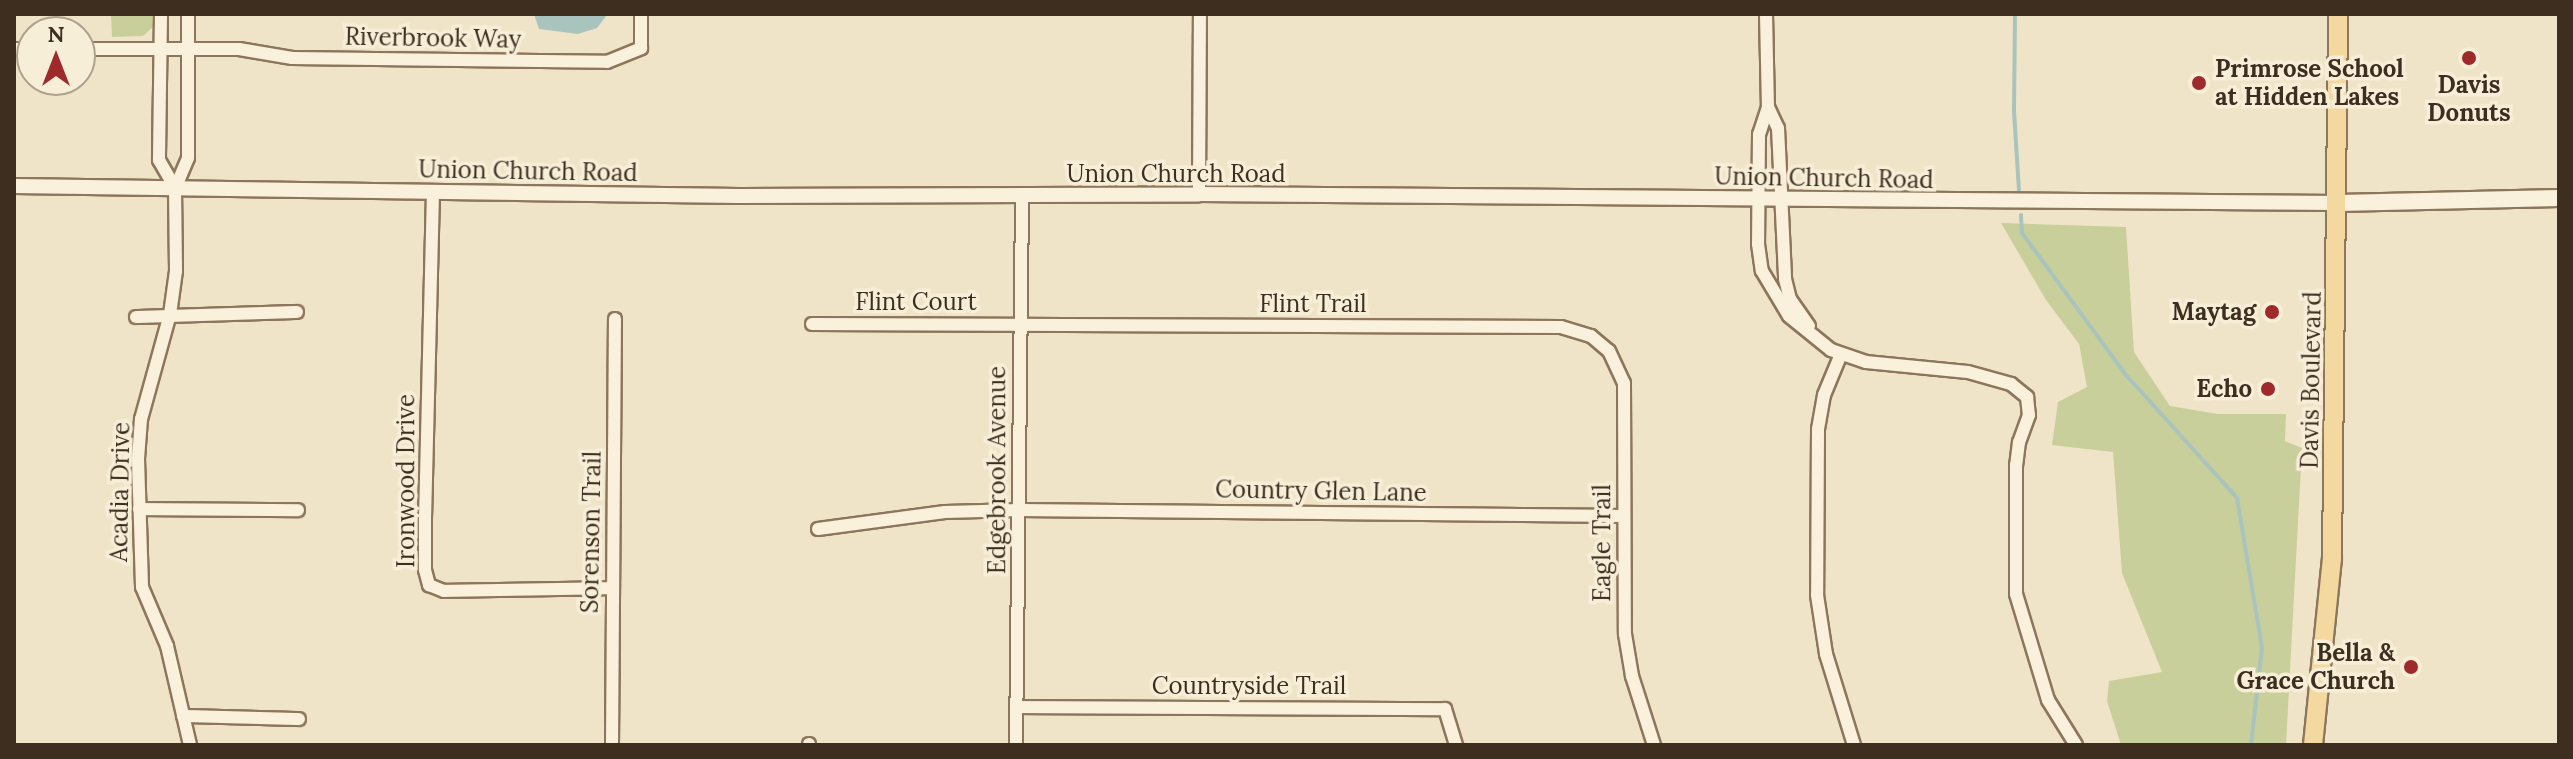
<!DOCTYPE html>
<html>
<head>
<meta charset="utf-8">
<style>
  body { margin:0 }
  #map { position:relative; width:2573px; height:759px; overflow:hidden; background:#f0e4c8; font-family:Lora,serif }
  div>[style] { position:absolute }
  .green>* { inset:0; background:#c9cf9b }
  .water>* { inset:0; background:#a9c4bc }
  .stream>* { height:4px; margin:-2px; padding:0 2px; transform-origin:2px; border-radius:2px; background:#a9c4bc }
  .roads { filter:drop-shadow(2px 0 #8d765c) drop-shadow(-2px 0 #8d765c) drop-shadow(0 2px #8d765c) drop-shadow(0 -2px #8d765c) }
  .minor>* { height:12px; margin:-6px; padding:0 6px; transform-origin:6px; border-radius:6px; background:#faf1dc }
  .tertiary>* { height:14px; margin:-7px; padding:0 7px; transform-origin:7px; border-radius:7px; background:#faf1dc }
  .secondary>* { height:16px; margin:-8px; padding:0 8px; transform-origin:8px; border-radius:8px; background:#faf1dc }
  .primary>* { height:18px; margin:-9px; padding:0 9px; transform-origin:9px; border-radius:9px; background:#f3d9a0 }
  .dots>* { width:22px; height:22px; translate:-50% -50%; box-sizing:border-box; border:4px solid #f7eed8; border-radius:50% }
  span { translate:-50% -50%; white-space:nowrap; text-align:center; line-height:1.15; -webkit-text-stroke:7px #f7eed8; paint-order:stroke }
  .street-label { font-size:24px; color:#3d2e20 }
  .poi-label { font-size:24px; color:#3d2e20; font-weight:700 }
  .left { translate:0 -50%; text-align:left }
  .right { translate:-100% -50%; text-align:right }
  .frame { position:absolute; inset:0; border:16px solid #3d2e20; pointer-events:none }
  .north { position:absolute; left:16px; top:16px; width:80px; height:80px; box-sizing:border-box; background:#f7eed8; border:2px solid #ada18e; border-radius:50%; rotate:0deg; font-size:22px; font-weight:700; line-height:32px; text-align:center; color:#3d2e20 }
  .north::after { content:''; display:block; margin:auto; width:28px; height:36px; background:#9e2a2b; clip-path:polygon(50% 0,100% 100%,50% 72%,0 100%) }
</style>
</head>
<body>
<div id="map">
  <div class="green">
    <div style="clip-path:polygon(111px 14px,155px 14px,153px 27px,143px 36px,112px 37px)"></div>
    <div style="clip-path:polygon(2001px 223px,2126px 227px,2134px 352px,2170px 406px,2218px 414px,2286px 414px,2285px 441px,2302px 448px,2286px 745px,2121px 745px,2107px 701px,2109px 681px,2162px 672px,2122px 573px,2113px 452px,2052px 445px,2058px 402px,2087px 387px,2079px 344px,2046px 300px)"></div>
  </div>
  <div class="water">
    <div style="clip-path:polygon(534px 14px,606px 14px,607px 15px,597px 28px,578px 34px,539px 29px)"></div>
  </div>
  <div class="stream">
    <div style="left:2015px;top:14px;width:97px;rotate:90.6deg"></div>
    <div style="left:2014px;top:111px;width:79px;rotate:86.4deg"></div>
    <div style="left:2021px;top:215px;width:18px;rotate:87deg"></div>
    <div style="left:2022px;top:233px;width:176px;rotate:53.8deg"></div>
    <div style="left:2126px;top:375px;width:166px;rotate:47.9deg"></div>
    <div style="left:2237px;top:498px;width:152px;rotate:80.5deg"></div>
    <div style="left:2262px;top:648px;width:98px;rotate:96.5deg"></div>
  </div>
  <div class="roads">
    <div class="minor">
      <div style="left:161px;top:14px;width:146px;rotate:90.8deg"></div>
      <div style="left:159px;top:160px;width:32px;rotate:60deg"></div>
      <div style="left:188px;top:14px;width:144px;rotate:90deg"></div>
      <div style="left:188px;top:158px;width:33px;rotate:113deg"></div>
      <div style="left:175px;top:188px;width:83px;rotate:89.3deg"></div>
      <div style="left:176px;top:271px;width:43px;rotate:97.9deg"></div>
      <div style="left:170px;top:314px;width:109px;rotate:105.4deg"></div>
      <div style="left:141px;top:419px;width:40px;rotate:94.3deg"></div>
      <div style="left:138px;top:459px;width:128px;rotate:88.2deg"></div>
      <div style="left:142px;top:587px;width:64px;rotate:67deg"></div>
      <div style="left:167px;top:646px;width:102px;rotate:76.9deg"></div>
      <div style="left:1766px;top:14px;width:93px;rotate:88.8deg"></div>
      <div style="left:1768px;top:107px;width:28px;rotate:108deg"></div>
      <div style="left:1759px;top:134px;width:110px;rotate:90.5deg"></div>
      <div style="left:1758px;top:244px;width:27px;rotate:82deg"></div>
      <div style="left:1762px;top:271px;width:52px;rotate:59deg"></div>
      <div style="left:1789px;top:316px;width:54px;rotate:39deg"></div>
      <div style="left:1831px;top:350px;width:37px;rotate:19deg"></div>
      <div style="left:1866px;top:362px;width:102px;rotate:5.6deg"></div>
      <div style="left:1968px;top:372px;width:45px;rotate:15.6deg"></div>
      <div style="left:2011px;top:384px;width:21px;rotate:39deg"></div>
      <div style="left:2027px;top:397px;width:18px;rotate:84deg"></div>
      <div style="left:2029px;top:415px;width:29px;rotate:110deg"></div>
      <div style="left:2019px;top:442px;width:23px;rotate:97deg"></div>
      <div style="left:2016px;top:465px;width:129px;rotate:90deg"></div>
      <div style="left:2016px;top:594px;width:111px;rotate:73.2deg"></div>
      <div style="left:2048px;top:700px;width:53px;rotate:58.1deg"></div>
      <div style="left:14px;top:49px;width:18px"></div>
      <div style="left:80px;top:49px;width:159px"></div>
      <div style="left:239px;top:49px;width:54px;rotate:9.6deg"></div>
      <div style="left:292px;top:58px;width:315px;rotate:0.7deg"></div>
      <div style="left:607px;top:62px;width:37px;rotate:-22deg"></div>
      <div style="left:641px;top:48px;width:34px;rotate:-90deg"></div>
      <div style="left:1768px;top:107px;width:23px;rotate:65deg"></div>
      <div style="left:1778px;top:128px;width:151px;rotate:87.3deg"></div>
      <div style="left:1785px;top:279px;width:21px;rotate:76deg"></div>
      <div style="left:1790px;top:299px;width:33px;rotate:55deg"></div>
      <div style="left:433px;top:192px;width:324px;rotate:91.4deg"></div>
      <div style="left:425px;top:516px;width:54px;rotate:90deg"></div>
      <div style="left:425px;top:570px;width:16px;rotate:75deg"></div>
      <div style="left:429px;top:585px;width:16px;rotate:22deg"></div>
      <div style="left:444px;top:591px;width:169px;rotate:-1deg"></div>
      <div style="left:1199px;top:194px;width:180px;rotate:-89.7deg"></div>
      <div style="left:136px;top:317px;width:161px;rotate:-1.8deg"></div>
      <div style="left:812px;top:324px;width:749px;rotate:0.23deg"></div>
      <div style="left:1561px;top:327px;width:31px;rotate:17deg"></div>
      <div style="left:1591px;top:336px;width:23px;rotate:40deg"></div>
      <div style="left:1609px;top:351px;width:35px;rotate:65deg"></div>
      <div style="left:1624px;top:383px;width:251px;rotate:89.8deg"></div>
      <div style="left:1625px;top:634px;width:43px;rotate:80.5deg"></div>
      <div style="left:1632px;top:676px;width:72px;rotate:72.3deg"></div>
      <div style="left:1841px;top:354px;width:44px;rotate:112.5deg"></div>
      <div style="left:1824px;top:395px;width:35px;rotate:100deg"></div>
      <div style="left:1818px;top:429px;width:166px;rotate:90.3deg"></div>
      <div style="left:1817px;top:595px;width:60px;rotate:81.3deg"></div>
      <div style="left:1826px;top:654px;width:95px;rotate:72.9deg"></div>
      <div style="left:139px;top:509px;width:159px;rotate:0.4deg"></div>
      <div style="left:818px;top:529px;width:128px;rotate:-7.6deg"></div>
      <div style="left:945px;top:512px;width:74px;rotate:-1.5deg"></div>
      <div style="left:1019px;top:510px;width:604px;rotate:0.57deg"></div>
      <div style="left:1016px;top:707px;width:429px;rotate:0.3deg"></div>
      <div style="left:1445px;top:709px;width:38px;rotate:73deg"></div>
      <div style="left:183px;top:716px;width:116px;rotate:1.5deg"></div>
      <div style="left:809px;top:744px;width:1px;rotate:90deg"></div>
      <div style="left:612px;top:745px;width:426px;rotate:-89.6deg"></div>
      <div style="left:1016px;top:745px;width:549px;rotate:-89.37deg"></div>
    </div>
    <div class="tertiary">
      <div style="left:14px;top:186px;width:725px;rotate:0.79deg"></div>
      <div style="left:739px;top:196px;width:460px;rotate:-0.2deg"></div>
      <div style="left:1199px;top:194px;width:1139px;rotate:0.45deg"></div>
    </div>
    <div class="secondary">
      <div style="left:2338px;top:203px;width:221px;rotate:-1.3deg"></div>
    </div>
    <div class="primary">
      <div style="left:2313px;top:745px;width:187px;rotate:-84.2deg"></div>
      <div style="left:2332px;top:559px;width:545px;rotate:-89.37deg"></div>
    </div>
  </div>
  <div class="dots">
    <div style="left:2469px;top:58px;background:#9e2a2b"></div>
    <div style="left:2199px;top:83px;background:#9e2a2b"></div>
    <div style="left:2272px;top:312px;background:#9e2a2b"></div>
    <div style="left:2268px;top:389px;background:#9e2a2b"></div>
    <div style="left:2411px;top:667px;background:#9e2a2b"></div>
  </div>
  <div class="street-label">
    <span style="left:433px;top:38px;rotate:1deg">Riverbrook Way</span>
    <span style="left:528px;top:171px;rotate:1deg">Union Church Road</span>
    <span style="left:1176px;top:174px">Union Church Road</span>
    <span style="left:1824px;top:178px;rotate:1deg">Union Church Road</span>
    <span style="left:916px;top:302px">Flint Court</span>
    <span style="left:1313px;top:304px">Flint Trail</span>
    <span style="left:2311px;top:380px;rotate:-89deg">Davis Boulevard</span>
    <span style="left:997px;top:470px;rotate:-90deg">Edgebrook Avenue</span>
    <span style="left:406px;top:481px;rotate:-90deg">Ironwood Drive</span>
    <span style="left:1321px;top:491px;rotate:1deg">Country Glen Lane</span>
    <span style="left:120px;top:492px;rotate:-89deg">Acadia Drive</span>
    <span style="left:591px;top:532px;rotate:-89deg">Sorenson Trail</span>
    <span style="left:1602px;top:543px;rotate:-90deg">Eagle Trail</span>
    <span style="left:1249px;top:686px">Countryside Trail</span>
  </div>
  <div class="poi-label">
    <span class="left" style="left:2215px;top:83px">Primrose School<br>at Hidden Lakes</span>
    <span style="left:2469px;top:99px">Davis<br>Donuts</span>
    <span class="right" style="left:2256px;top:312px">Maytag</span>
    <span class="right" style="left:2252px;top:389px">Echo</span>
    <span class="right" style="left:2395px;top:667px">Bella &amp;<br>Grace Church</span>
  </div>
  <div class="frame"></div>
  <div class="north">N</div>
</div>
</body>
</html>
